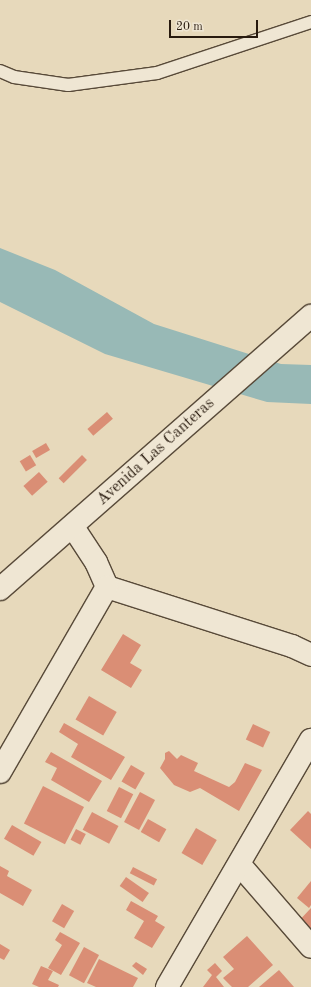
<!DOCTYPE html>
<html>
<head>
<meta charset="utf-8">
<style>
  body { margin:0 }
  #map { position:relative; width:311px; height:987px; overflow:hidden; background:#e7d9bb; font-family:"Old Standard TT",serif }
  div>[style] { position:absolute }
  .water>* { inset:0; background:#98b9b6 }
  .building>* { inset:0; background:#da8e75; transform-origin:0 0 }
  .roads { filter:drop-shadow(1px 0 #584a39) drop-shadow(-1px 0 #584a39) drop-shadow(0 1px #584a39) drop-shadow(0 -1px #584a39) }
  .lane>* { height:12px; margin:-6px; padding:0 6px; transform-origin:6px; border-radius:6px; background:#efe6d3 }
  .street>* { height:22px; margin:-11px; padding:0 11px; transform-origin:11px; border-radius:11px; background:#efe6d3 }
  .secondary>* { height:22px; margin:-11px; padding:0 11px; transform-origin:11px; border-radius:11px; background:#efe6d3 }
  span { translate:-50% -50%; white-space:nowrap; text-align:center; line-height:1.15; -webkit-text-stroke:4px #efe6d3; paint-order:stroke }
  .street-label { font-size:16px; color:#281a0e }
  .scale { position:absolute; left:169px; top:20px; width:89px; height:18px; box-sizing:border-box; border:2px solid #281a0e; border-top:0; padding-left:5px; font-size:12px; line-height:14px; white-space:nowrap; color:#281a0e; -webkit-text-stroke:3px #efe6d3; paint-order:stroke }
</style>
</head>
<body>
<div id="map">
  <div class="water">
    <div style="clip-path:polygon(0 248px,55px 270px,154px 324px,281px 364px,311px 365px,311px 404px,267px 402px,105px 354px,0 302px)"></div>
  </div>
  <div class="building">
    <div style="left:107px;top:412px;width:9px;height:26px;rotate:49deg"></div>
    <div style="left:46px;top:443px;width:8px;height:16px;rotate:60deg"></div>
    <div style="left:30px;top:455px;width:12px;height:12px;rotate:59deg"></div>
    <div style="left:82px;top:455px;width:7px;height:33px;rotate:45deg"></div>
    <div style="left:39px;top:472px;width:13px;height:21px;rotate:48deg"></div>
    <div style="clip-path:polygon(123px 634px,141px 645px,130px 663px,142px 670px,131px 688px,101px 670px)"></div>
    <div style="left:89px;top:696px;width:32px;height:27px;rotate:30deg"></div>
    <div style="clip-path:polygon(64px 723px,125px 757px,111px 780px,71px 757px,78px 744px,59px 732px)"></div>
    <div style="left:253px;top:724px;width:19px;height:17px;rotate:25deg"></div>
    <div style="clip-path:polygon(169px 751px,177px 759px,181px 755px,198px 763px,194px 771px,229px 787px,235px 782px,245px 763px,262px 770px,239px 811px,200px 788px,190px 792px,174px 785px,160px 768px,165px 759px,165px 753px)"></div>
    <div style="clip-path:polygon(51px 752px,102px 781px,89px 802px,51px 780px,57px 768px,45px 762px)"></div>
    <div style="left:131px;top:765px;width:16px;height:19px;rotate:30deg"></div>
    <div style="left:43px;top:786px;width:46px;height:42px;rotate:27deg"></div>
    <div style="left:119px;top:787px;width:16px;height:27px;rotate:27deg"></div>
    <div style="left:140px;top:792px;width:17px;height:34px;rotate:28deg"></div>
    <div style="clip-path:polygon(308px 811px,311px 814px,311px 849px,290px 830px)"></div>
    <div style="left:92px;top:812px;width:30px;height:20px;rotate:28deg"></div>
    <div style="left:148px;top:819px;width:21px;height:15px;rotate:29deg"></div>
    <div style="left:12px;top:825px;width:34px;height:16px;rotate:30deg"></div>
    <div style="left:196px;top:828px;width:24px;height:29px;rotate:30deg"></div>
    <div style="left:76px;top:829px;width:11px;height:12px;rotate:27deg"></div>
    <div style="clip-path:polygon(0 866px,9px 871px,7px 876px,32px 890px,23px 906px,0 893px)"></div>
    <div style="left:133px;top:867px;width:27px;height:7px;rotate:27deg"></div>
    <div style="left:126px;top:877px;width:28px;height:11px;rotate:35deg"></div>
    <div style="clip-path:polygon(311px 881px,311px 905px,309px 908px,297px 898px)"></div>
    <div style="clip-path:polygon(131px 901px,158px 916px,155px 921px,165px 927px,152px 948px,134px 938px,144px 921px,126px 910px)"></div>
    <div style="left:62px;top:904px;width:14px;height:20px;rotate:30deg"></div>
    <div style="clip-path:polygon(311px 908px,311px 935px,295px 925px)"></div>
    <div style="clip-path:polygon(60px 932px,80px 943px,61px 975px,48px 968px,62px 945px,55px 940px)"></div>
    <div style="clip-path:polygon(247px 936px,273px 965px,248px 987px,232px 987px,223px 978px,234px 969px,223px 957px)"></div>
    <div style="clip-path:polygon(0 944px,10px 950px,4px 960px,0 958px)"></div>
    <div style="left:84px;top:947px;width:17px;height:32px;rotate:28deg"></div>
    <div style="clip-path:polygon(99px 959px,138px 978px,133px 987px,96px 987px,87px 983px)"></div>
    <div style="clip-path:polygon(136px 962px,147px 969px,143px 975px,132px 966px)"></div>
    <div style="clip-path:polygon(215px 963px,222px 971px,216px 977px,224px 987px,203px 987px,212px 975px,207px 970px)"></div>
    <div style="clip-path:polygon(41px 966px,53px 971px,48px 980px,59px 985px,58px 987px,39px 987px,32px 984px)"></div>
    <div style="clip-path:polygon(279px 970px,294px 987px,259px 987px)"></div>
  </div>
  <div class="roads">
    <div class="lane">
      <div style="left:0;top:71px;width:15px;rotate:23deg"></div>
      <div style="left:14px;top:77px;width:55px;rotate:8.4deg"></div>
      <div style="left:68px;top:85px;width:90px;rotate:-7.7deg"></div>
      <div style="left:157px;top:73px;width:162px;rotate:-18.3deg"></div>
    </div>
    <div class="street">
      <div style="left:73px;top:527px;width:42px;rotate:56.7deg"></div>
      <div style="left:96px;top:562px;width:27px;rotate:66deg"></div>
      <div style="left:107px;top:587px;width:194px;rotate:17.7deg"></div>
      <div style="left:292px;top:646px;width:21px;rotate:25deg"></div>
      <div style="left:0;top:772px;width:214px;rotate:-60deg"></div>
      <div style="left:240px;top:865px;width:108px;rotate:49.1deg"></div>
      <div style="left:167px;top:987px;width:286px;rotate:-59.8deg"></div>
    </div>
    <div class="secondary">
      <div style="left:0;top:589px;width:414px;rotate:-41.3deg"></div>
    </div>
  </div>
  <div class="street-label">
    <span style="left:156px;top:452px;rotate:-42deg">Avenida Las Canteras</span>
  </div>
  <div class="scale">20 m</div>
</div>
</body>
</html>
